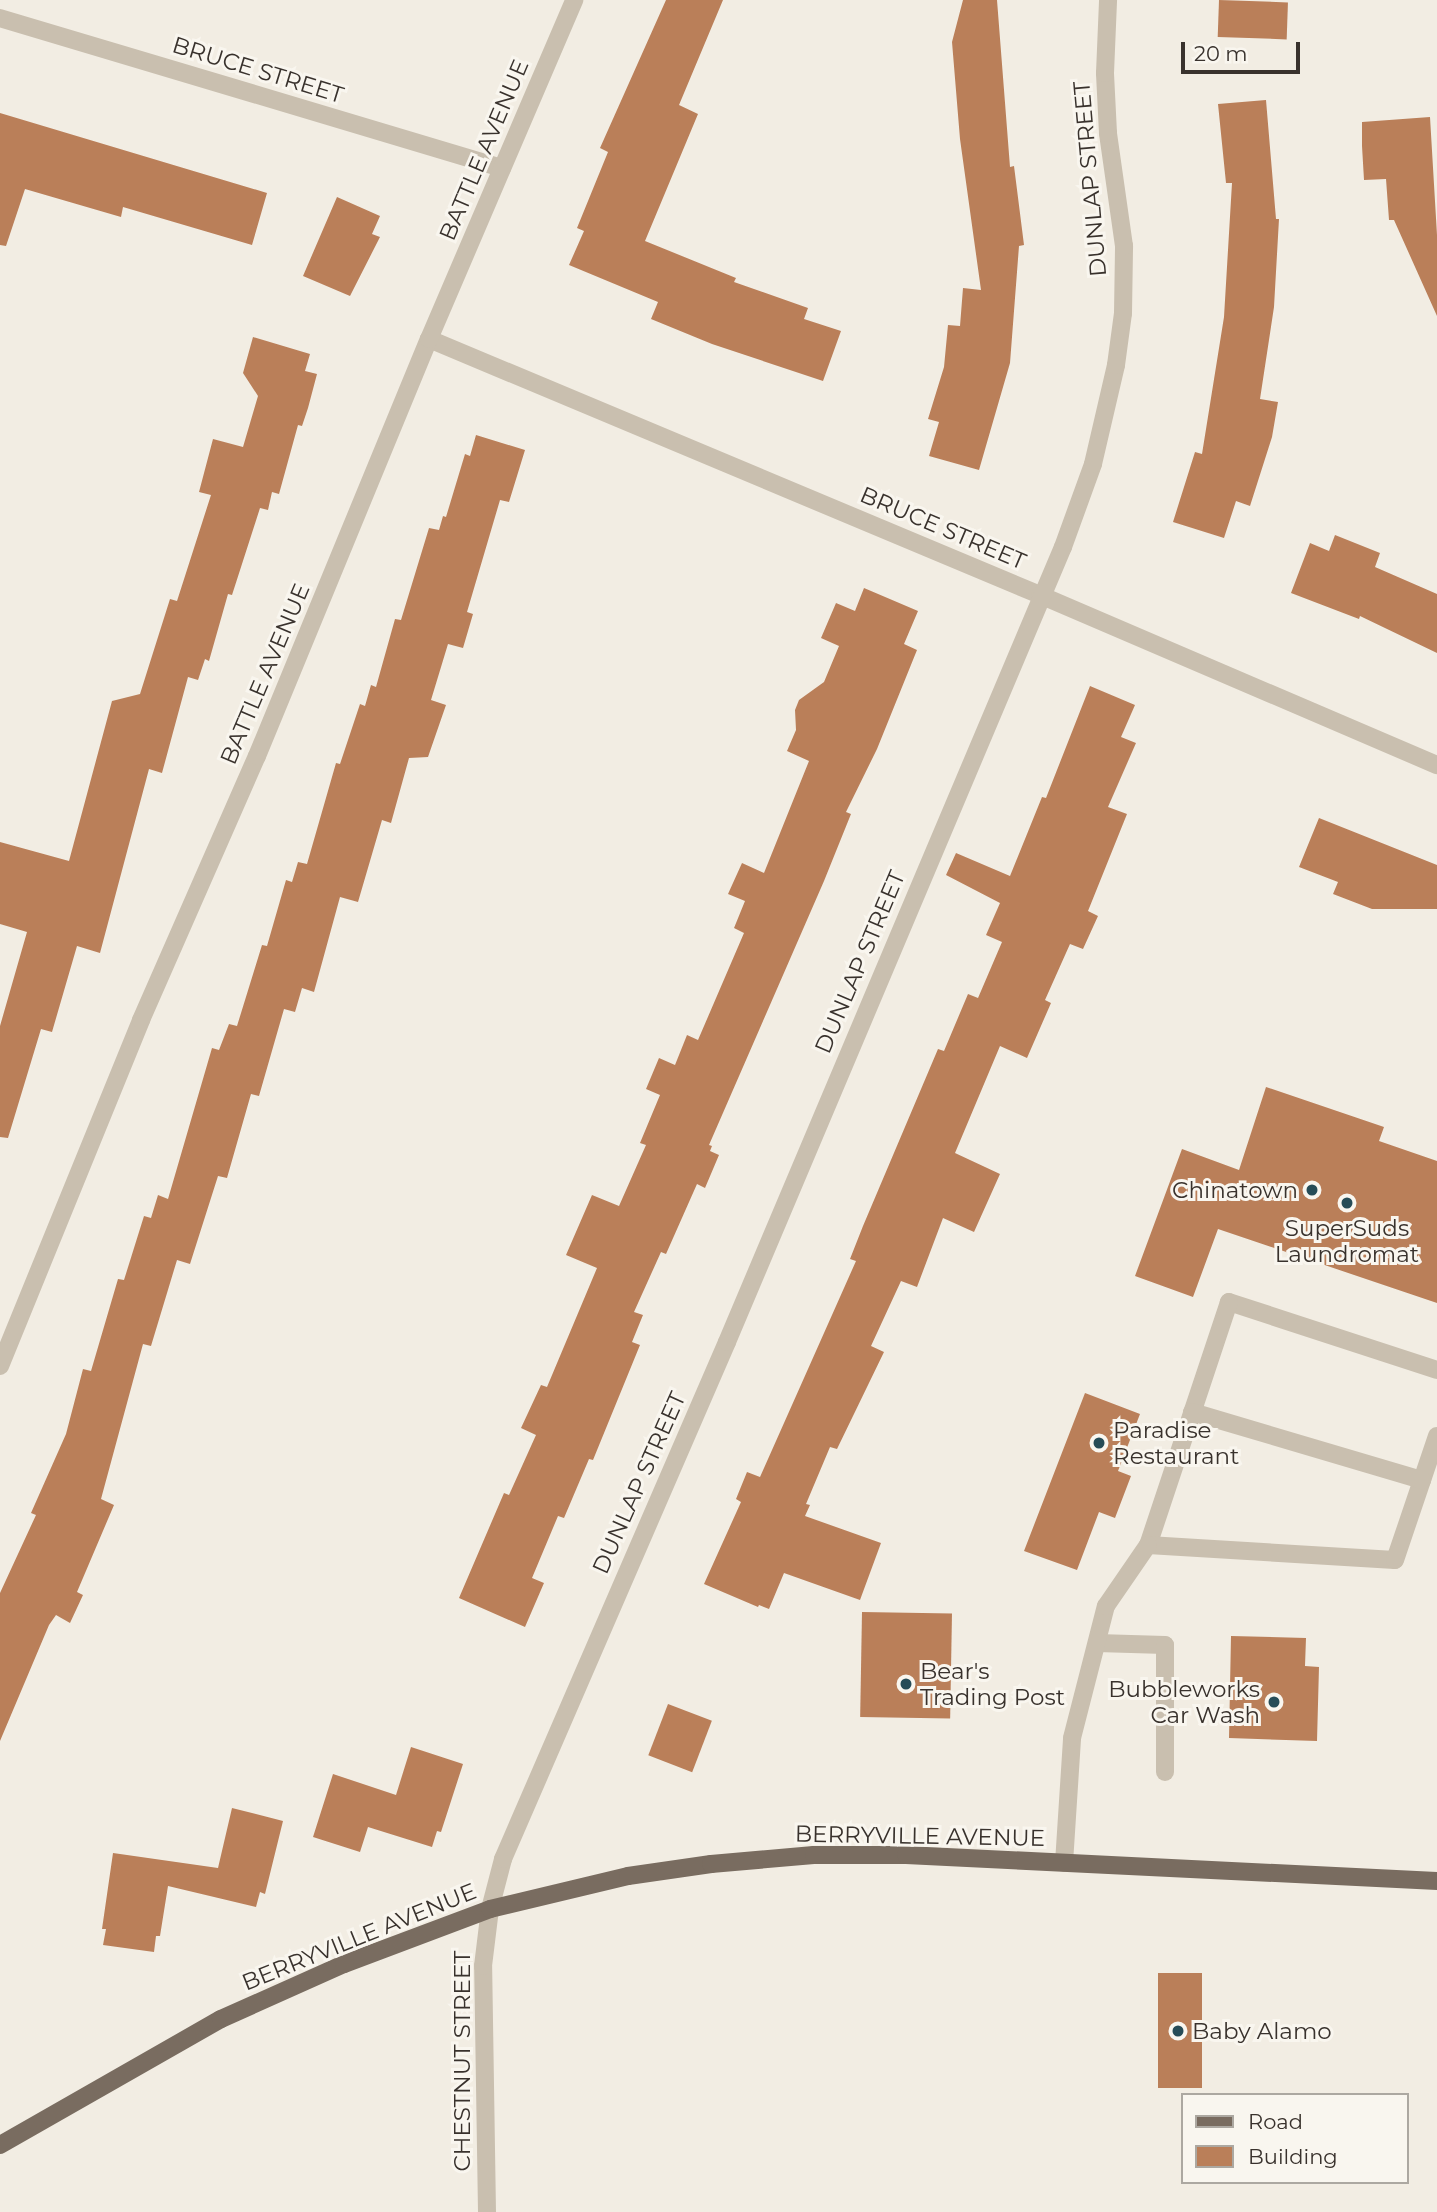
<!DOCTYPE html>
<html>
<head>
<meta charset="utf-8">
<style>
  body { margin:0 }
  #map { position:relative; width:1437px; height:2212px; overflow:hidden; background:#f2ede3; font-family:Montserrat,sans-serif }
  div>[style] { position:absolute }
  .building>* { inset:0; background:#ba7f59; transform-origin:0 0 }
  .lane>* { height:18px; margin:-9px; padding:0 9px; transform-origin:9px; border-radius:9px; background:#c9bfaf }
  .street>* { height:18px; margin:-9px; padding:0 9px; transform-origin:9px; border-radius:9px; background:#c9bfaf }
  .primary>* { height:18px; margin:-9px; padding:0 9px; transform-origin:9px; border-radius:9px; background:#796c60 }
  .dots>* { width:19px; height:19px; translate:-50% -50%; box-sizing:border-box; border:4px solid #f9f6ef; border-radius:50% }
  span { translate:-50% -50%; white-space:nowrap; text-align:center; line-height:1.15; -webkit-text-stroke:6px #f9f6ef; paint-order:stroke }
  .street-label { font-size:23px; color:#39322d }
  .poi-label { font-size:23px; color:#39322d }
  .right { translate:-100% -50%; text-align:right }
  .left { translate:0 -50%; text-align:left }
  .legend { position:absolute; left:1181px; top:2093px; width:228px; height:91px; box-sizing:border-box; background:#f9f6ef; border:2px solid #aca8a1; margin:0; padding:9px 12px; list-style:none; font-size:21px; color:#39322d }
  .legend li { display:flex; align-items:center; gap:14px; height:35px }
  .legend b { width:35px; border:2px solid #aca8a1 }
  .scale { position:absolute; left:1181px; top:42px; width:119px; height:32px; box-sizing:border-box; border:4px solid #39322d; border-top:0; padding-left:9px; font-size:21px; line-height:24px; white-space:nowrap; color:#39322d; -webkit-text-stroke:5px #f9f6ef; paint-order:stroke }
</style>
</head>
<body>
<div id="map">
  <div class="building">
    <div style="clip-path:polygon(666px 0,723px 0,679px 105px,698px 114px,645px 241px,736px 278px,734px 282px,808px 308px,804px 319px,841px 331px,823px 381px,712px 344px,651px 319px,658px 302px,569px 265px,584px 231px,577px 228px,608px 152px,600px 148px)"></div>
    <div style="clip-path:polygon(963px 0,997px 0,1010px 167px,1014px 166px,1024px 245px,1019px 246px,1010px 363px,979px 470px,929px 456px,939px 422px,928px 419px,944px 367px,948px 325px,960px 326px,963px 288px,981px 290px,960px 139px,952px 42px)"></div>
    <div style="left:1219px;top:0;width:69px;height:37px;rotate:2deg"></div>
    <div style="clip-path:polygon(1266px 100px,1276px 219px,1279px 219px,1274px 307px,1260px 399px,1278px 402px,1272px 437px,1250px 506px,1236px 501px,1224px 538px,1173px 522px,1195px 452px,1202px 454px,1224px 317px,1232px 183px,1226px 183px,1218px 104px)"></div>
    <div style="clip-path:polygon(0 113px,267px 193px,252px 245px,123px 207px,121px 217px,25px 189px,6px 246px,0 245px)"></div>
    <div style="clip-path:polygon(1430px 117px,1437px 235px,1437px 316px,1394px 220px,1389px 220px,1386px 179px,1364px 180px,1362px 146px,1362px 122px)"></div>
    <div style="clip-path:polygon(337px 197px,380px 216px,372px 234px,380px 237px,350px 296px,303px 276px)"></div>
    <div style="clip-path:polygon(253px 337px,310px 354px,305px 371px,317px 374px,308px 408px,302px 426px,298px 425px,279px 494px,272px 492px,268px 510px,260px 508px,232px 595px,228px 594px,209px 661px,205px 659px,198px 680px,188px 677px,162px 773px,149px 769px,100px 953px,77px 946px,52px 1032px,41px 1029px,8px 1138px,0 1137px,0 1026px,27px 932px,0 924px,0 842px,69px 861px,112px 701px,140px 694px,170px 599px,177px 601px,211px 495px,199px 492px,213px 439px,243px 447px,258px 396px,243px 373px)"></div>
    <div style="clip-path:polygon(476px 435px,525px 450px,509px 502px,500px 500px,467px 612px,473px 614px,463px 648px,448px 644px,431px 700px,446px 705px,428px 757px,409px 758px,391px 823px,382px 820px,358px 902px,340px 897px,314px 992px,302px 988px,295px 1012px,284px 1009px,259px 1096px,251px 1094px,227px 1178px,218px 1176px,190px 1264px,177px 1260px,151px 1346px,143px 1344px,101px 1499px,114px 1505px,77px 1592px,83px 1595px,70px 1623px,56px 1615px,49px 1625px,0 1741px,0 1593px,36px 1515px,31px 1513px,66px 1434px,83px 1369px,91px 1371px,118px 1279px,124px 1280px,144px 1216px,151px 1218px,158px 1195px,168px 1199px,212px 1048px,219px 1050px,229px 1024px,237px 1026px,262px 945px,267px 946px,286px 880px,292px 882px,298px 862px,307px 864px,336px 763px,340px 764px,360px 704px,365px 706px,371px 685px,376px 687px,395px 619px,401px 620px,429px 528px,439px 530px,443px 516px,446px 517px,465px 454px,470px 456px)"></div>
    <div style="clip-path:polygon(1335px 535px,1380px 553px,1375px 567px,1437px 594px,1437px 653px,1360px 616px,1359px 619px,1291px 593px,1310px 543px,1329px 551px)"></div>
    <div style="clip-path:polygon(864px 588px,918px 611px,904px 644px,917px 650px,877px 749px,846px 812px,851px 814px,824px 881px,709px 1145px,712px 1146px,710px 1151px,719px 1155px,705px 1188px,697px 1184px,666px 1254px,661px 1252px,634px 1312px,643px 1315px,632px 1342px,640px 1345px,593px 1460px,589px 1459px,564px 1518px,558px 1516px,532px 1578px,544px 1583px,525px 1627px,459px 1598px,504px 1493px,509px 1495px,536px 1435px,521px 1428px,541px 1385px,547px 1387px,597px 1268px,566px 1255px,592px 1195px,619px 1206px,646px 1145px,640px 1143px,660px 1095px,646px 1089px,659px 1058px,675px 1065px,687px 1035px,698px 1040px,744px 933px,734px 928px,745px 901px,728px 894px,742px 863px,764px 873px,809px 761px,787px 751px,796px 730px,795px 710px,799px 700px,824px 682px,839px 646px,821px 638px,836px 603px,855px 611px)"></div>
    <div style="clip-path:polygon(1090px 686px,1135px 705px,1121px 737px,1136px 743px,1108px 807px,1127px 814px,1088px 911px,1098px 916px,1083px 949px,1070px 944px,1045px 1000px,1051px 1003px,1027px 1058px,1000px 1046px,955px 1153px,1000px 1174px,974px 1232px,943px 1218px,917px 1287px,901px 1281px,871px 1346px,884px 1352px,837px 1449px,830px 1447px,806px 1504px,810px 1505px,805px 1516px,881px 1543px,860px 1600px,784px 1573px,769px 1609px,759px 1605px,758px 1607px,704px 1584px,741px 1502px,736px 1499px,747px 1472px,760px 1477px,856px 1261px,850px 1259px,863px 1226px,938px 1049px,944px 1051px,968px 994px,978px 998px,1002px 942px,986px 935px,1000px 903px,946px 875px,956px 853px,1010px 876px,1042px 797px,1046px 798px)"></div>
    <div style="clip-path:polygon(1319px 818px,1437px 865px,1437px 909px,1372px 909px,1333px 894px,1338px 882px,1299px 867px)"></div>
    <div style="clip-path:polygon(1266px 1087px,1384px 1127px,1379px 1141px,1437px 1161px,1437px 1303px,1218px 1229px,1193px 1297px,1135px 1276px,1182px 1149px,1239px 1170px)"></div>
    <div style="clip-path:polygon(1085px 1393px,1140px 1414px,1118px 1471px,1131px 1476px,1115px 1518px,1099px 1512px,1077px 1570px,1024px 1551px)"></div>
    <div style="left:862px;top:1612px;width:90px;height:105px;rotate:1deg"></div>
    <div style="clip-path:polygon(1231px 1636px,1306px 1638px,1305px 1666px,1319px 1667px,1317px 1741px,1229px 1738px)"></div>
    <div style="left:668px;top:1704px;width:47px;height:55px;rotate:21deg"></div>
    <div style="clip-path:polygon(411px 1747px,463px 1764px,441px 1832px,437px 1831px,432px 1847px,368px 1827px,360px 1852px,313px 1837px,333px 1774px,396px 1795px)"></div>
    <div style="clip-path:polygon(232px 1808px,283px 1821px,265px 1894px,260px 1892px,256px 1907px,168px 1886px,160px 1936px,156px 1936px,154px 1952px,103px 1945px,106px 1929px,102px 1929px,113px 1853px,218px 1868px)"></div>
    <div style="left:1158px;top:1973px;width:44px;height:115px"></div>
  </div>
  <div class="lane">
    <div style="left:1437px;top:1370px;width:219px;rotate:-161.9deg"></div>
    <div style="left:1229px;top:1302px;width:256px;rotate:108.4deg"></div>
    <div style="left:1148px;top:1545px;width:247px;rotate:3.5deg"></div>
    <div style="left:1395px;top:1560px;width:131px;rotate:-71.3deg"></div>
    <div style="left:1192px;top:1412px;width:240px;rotate:16.5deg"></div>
    <div style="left:1097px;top:1643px;width:68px;rotate:1.7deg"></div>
    <div style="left:1165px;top:1645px;width:127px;rotate:90deg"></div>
    <div style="left:1064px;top:1863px;width:125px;rotate:-86.3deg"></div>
    <div style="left:1072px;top:1738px;width:136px;rotate:-75.6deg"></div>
    <div style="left:1106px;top:1606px;width:74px;rotate:-55.5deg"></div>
  </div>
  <div class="street">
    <div style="left:0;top:18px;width:524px;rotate:16.64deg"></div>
    <div style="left:429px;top:339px;width:662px;rotate:22.73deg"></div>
    <div style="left:1040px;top:595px;width:432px;rotate:23.2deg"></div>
    <div style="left:0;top:1366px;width:374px;rotate:-67.8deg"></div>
    <div style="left:141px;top:1020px;width:288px;rotate:-66.3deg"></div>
    <div style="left:257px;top:756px;width:451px;rotate:-67.6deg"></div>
    <div style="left:429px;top:339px;width:369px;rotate:-66.8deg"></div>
    <div style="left:487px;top:2212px;width:246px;rotate:-90.9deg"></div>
    <div style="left:483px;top:1966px;width:57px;rotate:-83deg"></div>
    <div style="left:490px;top:1909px;width:52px;rotate:-75.4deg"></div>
    <div style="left:503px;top:1859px;width:563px;rotate:-66.57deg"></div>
    <div style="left:727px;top:1342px;width:863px;rotate:-67.09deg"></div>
    <div style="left:1063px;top:547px;width:88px;rotate:-70.1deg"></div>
    <div style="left:1093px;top:464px;width:102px;rotate:-76.9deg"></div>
    <div style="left:1116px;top:365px;width:52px;rotate:-82.3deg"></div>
    <div style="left:1123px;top:313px;width:67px;rotate:-89.1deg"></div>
    <div style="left:1124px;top:246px;width:114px;rotate:-98.1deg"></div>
    <div style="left:1108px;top:133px;width:60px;rotate:-92.9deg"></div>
    <div style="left:1105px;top:73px;width:73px;rotate:-87.6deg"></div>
  </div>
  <div class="primary">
    <div style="left:0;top:2145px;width:254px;rotate:-29.7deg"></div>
    <div style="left:221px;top:2019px;width:135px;rotate:-24.1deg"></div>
    <div style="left:344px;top:1964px;width:156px;rotate:-20.6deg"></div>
    <div style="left:490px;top:1909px;width:142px;rotate:-13.4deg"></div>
    <div style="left:628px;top:1876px;width:84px;rotate:-8.2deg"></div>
    <div style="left:711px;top:1864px;width:103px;rotate:-5deg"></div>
    <div style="left:814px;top:1855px;width:92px"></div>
    <div style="left:906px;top:1855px;width:532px;rotate:2.8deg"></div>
  </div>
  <div class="dots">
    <div style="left:1312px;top:1190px;background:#264c57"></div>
    <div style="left:1347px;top:1203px;background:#264c57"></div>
    <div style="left:1099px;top:1443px;background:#264c57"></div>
    <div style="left:906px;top:1684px;background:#264c57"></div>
    <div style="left:1274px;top:1702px;background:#264c57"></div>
    <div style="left:1178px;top:2031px;background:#264c57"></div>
  </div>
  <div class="street-label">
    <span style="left:258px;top:70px;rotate:17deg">BRUCE STREET</span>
    <span style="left:484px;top:150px;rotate:-67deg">BATTLE AVENUE</span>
    <span style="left:1090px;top:179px;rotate:-95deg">DUNLAP STREET</span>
    <span style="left:943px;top:528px;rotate:23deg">BRUCE STREET</span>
    <span style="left:265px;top:674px;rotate:-67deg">BATTLE AVENUE</span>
    <span style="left:860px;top:962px;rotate:-67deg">DUNLAP STREET</span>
    <span style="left:639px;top:1483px;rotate:-66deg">DUNLAP STREET</span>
    <span style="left:920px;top:1836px;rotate:1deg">BERRYVILLE AVENUE</span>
    <span style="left:359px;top:1937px;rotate:-22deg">BERRYVILLE AVENUE</span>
    <span style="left:462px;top:2061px;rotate:-90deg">CHESTNUT STREET</span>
  </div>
  <div class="poi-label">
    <span class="right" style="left:1298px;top:1190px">Chinatown</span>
    <span style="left:1347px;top:1241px">SuperSuds<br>Laundromat</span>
    <span class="left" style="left:1113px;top:1443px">Paradise<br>Restaurant</span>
    <span class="left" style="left:920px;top:1684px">Bear's<br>Trading Post</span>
    <span class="right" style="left:1260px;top:1702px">Bubbleworks<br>Car Wash</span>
    <span class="left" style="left:1192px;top:2031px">Baby Alamo</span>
  </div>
  <ul class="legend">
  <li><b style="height:9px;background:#796c60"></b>Road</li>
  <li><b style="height:19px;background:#ba7f59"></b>Building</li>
  </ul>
  <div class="scale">20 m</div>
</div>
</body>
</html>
